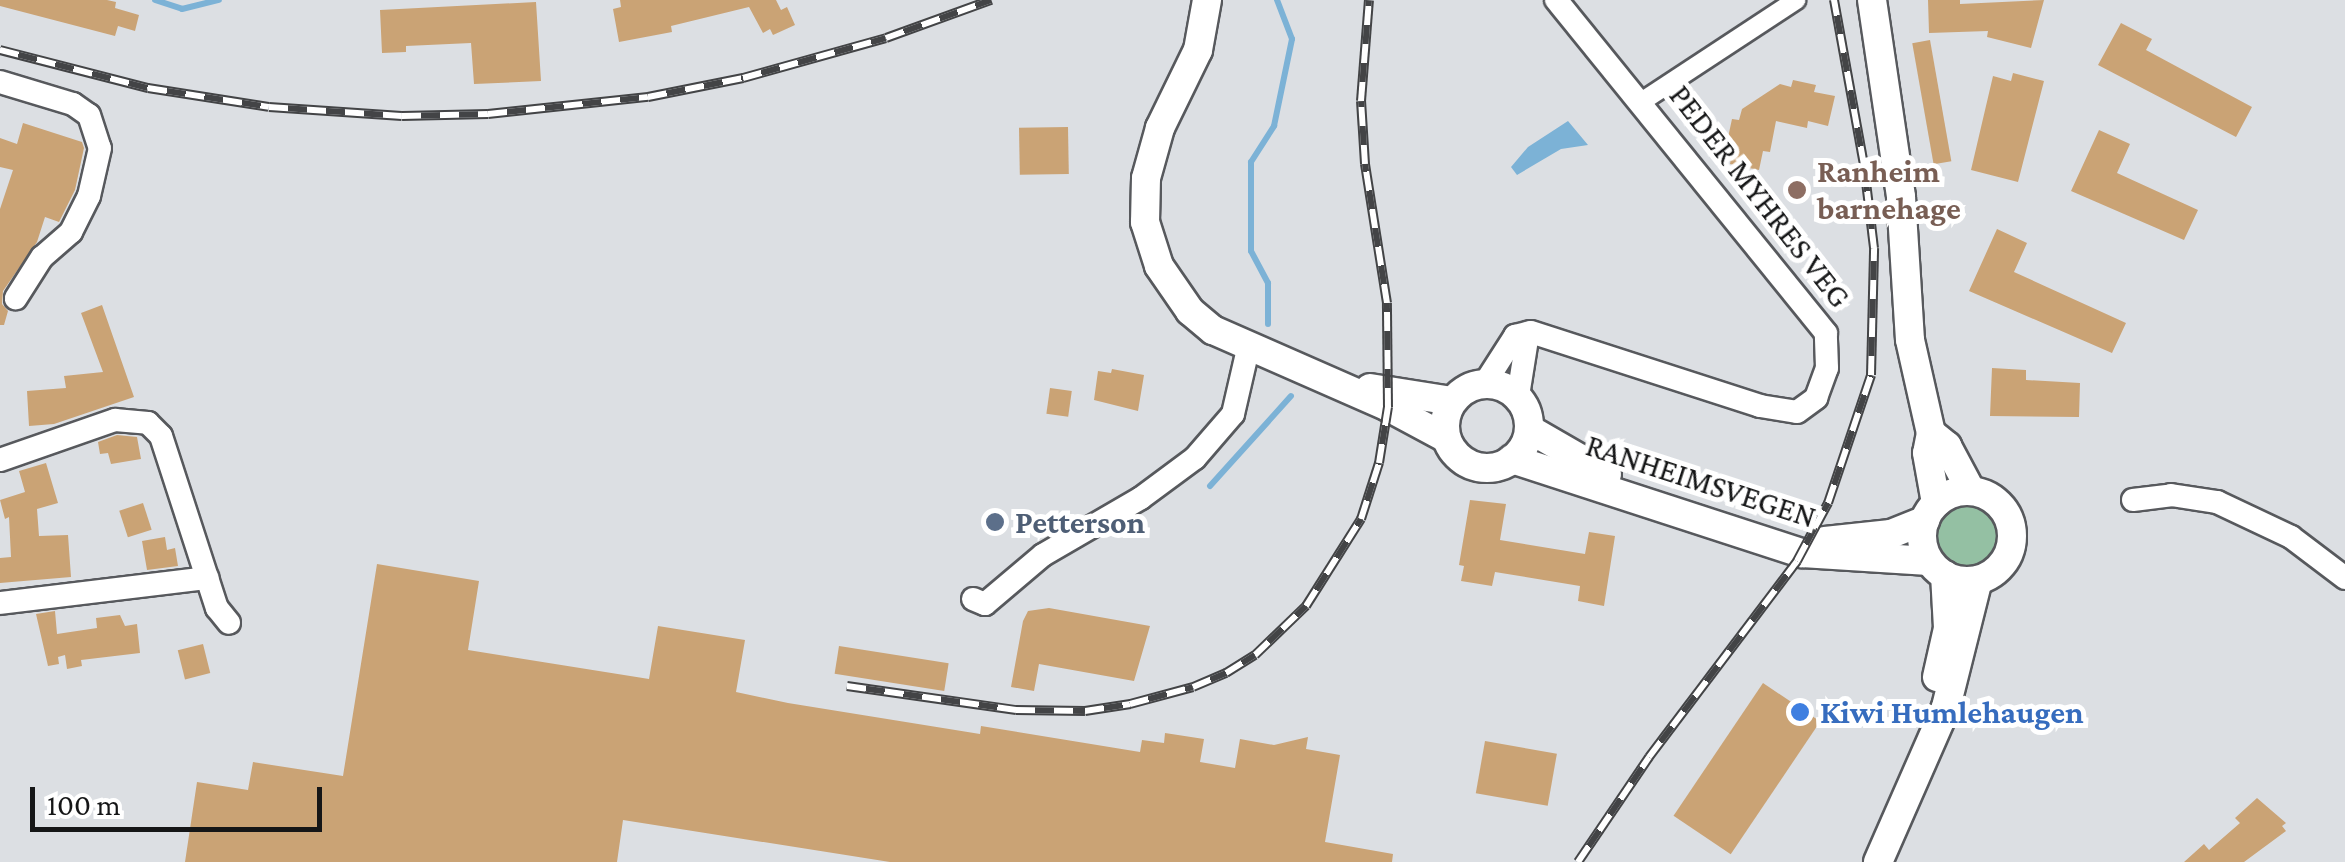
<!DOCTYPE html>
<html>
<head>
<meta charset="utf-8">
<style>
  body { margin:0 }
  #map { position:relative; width:2345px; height:862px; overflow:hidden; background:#dcdfe3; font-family:"Crimson Pro",serif }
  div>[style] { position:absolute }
  .green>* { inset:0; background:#94c0a3 }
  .round { border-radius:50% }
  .water>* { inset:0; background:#7cb2d6 }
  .stream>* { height:6px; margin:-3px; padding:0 3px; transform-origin:3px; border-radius:3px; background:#7cb2d6 }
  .building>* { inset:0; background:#caa375; transform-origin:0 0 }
  .roads { filter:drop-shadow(2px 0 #57595d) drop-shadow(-2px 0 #57595d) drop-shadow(0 2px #57595d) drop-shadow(0 -2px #57595d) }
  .pedestrian>* { height:18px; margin:-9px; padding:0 9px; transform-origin:9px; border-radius:9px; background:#fff }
  .minor>* { height:22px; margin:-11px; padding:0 11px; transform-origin:11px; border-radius:11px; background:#fff }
  .tertiary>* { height:28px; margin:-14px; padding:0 14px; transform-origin:14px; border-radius:14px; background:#fff }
  .tertiary>.ring { margin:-14px; padding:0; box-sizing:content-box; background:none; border:28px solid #fff; border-radius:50% }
  .rail>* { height:10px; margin-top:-5px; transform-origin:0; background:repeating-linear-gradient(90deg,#fff 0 19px,#434446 0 38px); box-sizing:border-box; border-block:2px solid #434446 }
  .dots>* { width:28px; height:28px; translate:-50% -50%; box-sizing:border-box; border:5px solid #fff; border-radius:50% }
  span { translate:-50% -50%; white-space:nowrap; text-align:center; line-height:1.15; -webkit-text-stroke:10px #fff; paint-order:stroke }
  .education-label { font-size:32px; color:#785e54; font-weight:700 }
  .left { translate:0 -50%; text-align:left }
  .street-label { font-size:32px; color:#151617 }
  .service-label { font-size:32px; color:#4e5e75; font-weight:700 }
  .shop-label { font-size:32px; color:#366cbe; font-weight:700 }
  .scale { position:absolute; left:30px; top:787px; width:292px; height:45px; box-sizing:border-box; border:5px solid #151617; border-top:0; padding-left:12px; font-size:30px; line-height:35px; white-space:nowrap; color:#151617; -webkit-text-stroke:8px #fff; paint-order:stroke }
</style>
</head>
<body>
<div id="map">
  <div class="green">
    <div class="round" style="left:1934px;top:503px;width:66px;height:66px"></div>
  </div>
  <div class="water">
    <div style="clip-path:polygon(1568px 121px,1588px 145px,1561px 149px,1517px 175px,1511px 167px,1528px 147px)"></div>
  </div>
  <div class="stream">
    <div style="left:155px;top:0;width:28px;rotate:18deg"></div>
    <div style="left:182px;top:9px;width:38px;rotate:-14deg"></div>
    <div style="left:1268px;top:324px;width:41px;rotate:-90deg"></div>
    <div style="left:1268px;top:283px;width:36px;rotate:-118deg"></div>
    <div style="left:1251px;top:251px;width:89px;rotate:-90deg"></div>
    <div style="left:1251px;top:162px;width:43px;rotate:-57.4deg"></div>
    <div style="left:1274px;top:126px;width:89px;rotate:-78.3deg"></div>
    <div style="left:1292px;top:39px;width:42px;rotate:-111deg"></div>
    <div style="left:1210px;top:486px;width:121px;rotate:-48deg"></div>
  </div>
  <div class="building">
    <div style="clip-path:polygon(0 0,107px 0,116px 2px,115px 8px,139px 15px,135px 31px,118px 26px,115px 36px,0 6px)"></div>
    <div style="clip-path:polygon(620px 0,776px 0,781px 10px,787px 7px,795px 25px,773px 35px,770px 29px,763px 33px,749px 7px,671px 26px,672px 32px,619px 42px,613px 9px,621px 7px)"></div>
    <div style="clip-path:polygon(1928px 0,1960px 0,1960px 4px,2044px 0,2031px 48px,1987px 37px,1988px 31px,1929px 33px)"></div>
    <div style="clip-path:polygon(536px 2px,541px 81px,474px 84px,471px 43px,406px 46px,406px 52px,382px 53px,380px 10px)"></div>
    <div style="clip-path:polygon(2121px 23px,2152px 39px,2146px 50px,2252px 107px,2236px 137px,2098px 65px)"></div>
    <div style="left:1930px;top:40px;width:123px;height:18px;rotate:80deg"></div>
    <div style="clip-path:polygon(2013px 73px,2044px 81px,2018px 182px,1971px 170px,1993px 76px,2011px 81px)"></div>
    <div style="clip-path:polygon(1793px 80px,1816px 85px,1814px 92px,1835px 96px,1828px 126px,1808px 121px,1807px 128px,1776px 121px,1770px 152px,1763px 151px,1759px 170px,1730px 164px,1734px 143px,1727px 142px,1732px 119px,1739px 120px,1742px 109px,1780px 84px,1791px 87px)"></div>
    <div style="clip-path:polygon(23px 123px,82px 142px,84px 148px,75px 190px,59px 222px,45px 217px,37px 242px,3px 291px,2px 304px,8px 311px,4px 325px,0 325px,0 209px,13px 170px,0 167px,0 138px,17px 144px)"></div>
    <div style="left:1068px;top:127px;width:47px;height:49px;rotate:89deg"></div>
    <div style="clip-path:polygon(2099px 130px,2130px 144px,2117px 173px,2198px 210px,2184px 240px,2071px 191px)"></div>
    <div style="clip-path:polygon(1997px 229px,2027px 243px,2014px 272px,2126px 323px,2112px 353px,1969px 291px)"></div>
    <div style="clip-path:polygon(102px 305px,134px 397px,54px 424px,29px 426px,27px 391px,66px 388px,64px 376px,103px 372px,81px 313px)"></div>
    <div style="clip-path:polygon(1992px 368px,2026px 370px,2026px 380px,2080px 383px,2079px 417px,1990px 416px)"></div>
    <div style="clip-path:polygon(1112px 369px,1144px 375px,1138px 411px,1094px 400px,1098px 371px,1111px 373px)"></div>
    <div style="left:1050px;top:388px;width:22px;height:26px;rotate:8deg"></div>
    <div style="clip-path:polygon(117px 435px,137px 437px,141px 459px,111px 464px,108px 453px,100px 454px,98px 442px)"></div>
    <div style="clip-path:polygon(46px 463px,58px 503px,37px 509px,39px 536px,68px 535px,71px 577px,0 583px,0 558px,11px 557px,9px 517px,5px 519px,0 500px,25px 492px,19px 471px)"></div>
    <div style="clip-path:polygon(1470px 500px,1506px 504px,1500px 540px,1585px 554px,1589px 532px,1615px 536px,1604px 606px,1578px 601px,1580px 586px,1495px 572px,1492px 586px,1461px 581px,1464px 566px,1459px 565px)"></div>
    <div style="left:143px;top:503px;width:28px;height:25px;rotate:72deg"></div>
    <div style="clip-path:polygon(165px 537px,167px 550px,175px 548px,178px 566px,147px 570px,142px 541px)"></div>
    <div style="clip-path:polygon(377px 564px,479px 581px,468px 650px,649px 679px,658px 626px,745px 640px,736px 692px,788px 703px,980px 734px,981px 726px,1140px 752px,1142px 740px,1164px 743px,1165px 733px,1204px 739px,1200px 762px,1235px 768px,1240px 739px,1274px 745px,1308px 737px,1306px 749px,1340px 755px,1325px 842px,1393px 854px,1392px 862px,890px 862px,623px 820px,617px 862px,185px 862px,197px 782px,248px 790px,253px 762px,343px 776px)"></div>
    <div style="clip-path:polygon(1049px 608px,1150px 626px,1134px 681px,1039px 664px,1034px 691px,1011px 687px,1023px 621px,1028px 611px)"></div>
    <div style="clip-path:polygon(55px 611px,57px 634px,97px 628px,96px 618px,120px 615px,125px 626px,137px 624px,140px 653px,81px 660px,82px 666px,67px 669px,65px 655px,58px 657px,59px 664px,48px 666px,36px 614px)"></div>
    <div style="left:203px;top:644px;width:30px;height:26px;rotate:76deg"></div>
    <div style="left:839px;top:646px;width:111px;height:28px;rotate:9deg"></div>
    <div style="left:1763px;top:683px;width:69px;height:160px;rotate:34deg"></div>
    <div style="left:1485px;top:741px;width:73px;height:53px;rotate:10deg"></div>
    <div style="clip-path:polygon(2257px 798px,2286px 823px,2282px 826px,2286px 831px,2244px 862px,2184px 862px,2204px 844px,2209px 850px,2240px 823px,2235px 818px)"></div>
  </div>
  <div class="roads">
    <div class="pedestrian">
      <div style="left:1641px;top:102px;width:186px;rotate:-33.3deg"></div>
    </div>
    <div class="minor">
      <div style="left:0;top:82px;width:76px;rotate:16.8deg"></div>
      <div style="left:73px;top:104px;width:19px;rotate:35deg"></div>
      <div style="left:89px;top:115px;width:35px;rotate:72deg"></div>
      <div style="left:100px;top:148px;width:49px;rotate:102.9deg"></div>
      <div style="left:89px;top:196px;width:40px;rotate:116.6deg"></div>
      <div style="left:71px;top:232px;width:38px;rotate:139deg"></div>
      <div style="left:42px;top:257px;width:49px;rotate:122.4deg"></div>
      <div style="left:1485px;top:383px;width:56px;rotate:-57.4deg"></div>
      <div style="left:1515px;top:336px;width:16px;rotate:-14deg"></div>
      <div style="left:1531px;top:332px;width:241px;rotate:17.9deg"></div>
      <div style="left:1760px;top:406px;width:37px;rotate:9deg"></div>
      <div style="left:1797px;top:412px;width:24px;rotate:-36deg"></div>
      <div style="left:1816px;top:398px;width:32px;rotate:-70deg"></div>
      <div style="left:1827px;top:368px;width:35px;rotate:-92deg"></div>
      <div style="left:1826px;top:333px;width:429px;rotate:-129deg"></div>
      <div style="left:1518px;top:396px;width:64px;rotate:-81deg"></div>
      <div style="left:0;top:460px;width:122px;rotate:-19.2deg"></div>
      <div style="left:115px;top:420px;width:33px;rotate:5deg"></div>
      <div style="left:148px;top:423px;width:18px;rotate:45deg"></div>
      <div style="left:161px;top:436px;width:181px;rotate:72deg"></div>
      <div style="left:217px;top:608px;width:19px;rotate:51deg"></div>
      <div style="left:2133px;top:500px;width:38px;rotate:-7deg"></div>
      <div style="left:2171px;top:495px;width:47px;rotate:8.7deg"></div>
      <div style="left:2217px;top:502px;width:82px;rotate:25.3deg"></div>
      <div style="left:2291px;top:537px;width:68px;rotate:37.2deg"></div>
      <div style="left:973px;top:599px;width:13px;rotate:23deg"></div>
      <div style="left:985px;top:604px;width:76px;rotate:-40.2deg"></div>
      <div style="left:1043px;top:555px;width:113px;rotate:-30.2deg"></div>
      <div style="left:1141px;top:498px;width:67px;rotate:-36.5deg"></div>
      <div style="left:1195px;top:458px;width:58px;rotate:-49.2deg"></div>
      <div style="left:1233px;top:414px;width:67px;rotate:-77deg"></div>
      <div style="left:0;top:603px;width:209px;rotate:-6.9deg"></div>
    </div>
    <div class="tertiary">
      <div style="left:1207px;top:0;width:51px;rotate:100.2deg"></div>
      <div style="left:1198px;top:50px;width:87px;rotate:116deg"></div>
      <div style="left:1160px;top:128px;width:52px;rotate:105.6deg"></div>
      <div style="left:1146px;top:178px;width:44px;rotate:91.3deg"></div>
      <div style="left:1145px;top:222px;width:46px;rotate:72.3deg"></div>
      <div style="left:1159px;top:266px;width:55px;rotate:55.4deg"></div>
      <div style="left:1190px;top:311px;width:30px;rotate:40deg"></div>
      <div style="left:1213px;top:330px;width:191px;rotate:23.7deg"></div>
      <div style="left:1388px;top:407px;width:66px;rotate:28.1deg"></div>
      <div style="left:1872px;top:0;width:199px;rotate:81.6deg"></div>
      <div style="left:1901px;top:197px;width:143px;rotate:86.4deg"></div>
      <div style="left:1910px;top:340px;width:95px;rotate:77.3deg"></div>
      <div style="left:1931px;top:433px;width:20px;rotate:101deg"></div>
      <div style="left:1927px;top:453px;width:51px;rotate:79.8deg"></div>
      <div class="ring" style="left:1445px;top:384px;width:56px;height:56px"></div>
      <div style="left:1370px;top:388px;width:83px;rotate:9deg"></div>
      <div style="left:1529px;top:429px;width:90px;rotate:30deg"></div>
      <div style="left:1931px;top:433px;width:21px;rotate:39deg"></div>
      <div style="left:1947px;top:446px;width:51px;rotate:61.9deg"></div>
      <div style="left:1512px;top:459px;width:305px;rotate:18deg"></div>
      <div style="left:1802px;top:553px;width:127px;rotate:3.6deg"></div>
      <div class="ring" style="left:1922px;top:491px;width:62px;height:62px"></div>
      <div style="left:1825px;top:541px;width:66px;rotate:-6.1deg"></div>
      <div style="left:1891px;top:534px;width:37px;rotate:-22deg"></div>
      <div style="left:1937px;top:677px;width:50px;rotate:-77.3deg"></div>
      <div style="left:1948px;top:628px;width:53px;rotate:-93.2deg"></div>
      <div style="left:1878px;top:862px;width:169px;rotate:-66.3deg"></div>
      <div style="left:1946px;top:707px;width:131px;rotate:-75.9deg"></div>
    </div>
  </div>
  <div class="rail">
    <div style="left:0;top:50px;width:153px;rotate:14.4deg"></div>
    <div style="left:148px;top:88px;width:122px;rotate:8.9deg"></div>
    <div style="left:269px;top:107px;width:133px;rotate:3.9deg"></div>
    <div style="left:402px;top:116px;width:86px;rotate:-1.3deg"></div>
    <div style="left:488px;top:114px;width:161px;rotate:-6.1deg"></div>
    <div style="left:648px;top:97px;width:97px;rotate:-11.3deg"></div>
    <div style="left:743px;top:78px;width:148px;rotate:-15.6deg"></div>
    <div style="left:886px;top:38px;width:112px;rotate:-19.9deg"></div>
    <div style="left:847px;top:686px;width:171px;rotate:8.1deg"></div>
    <div style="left:1016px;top:710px;width:69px;rotate:0.8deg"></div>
    <div style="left:1085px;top:711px;width:46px;rotate:-8.8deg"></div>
    <div style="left:1130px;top:704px;width:65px;rotate:-15.1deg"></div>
    <div style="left:1193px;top:687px;width:36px;rotate:-23deg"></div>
    <div style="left:1226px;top:673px;width:34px;rotate:-32deg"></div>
    <div style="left:1255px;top:655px;width:71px;rotate:-43.9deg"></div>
    <div style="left:1306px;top:606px;width:103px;rotate:-57.7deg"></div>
    <div style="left:1361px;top:519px;width:59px;rotate:-72.2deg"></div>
    <div style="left:1379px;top:463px;width:57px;rotate:-80.9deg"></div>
    <div style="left:1388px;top:407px;width:104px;rotate:-90.6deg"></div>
    <div style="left:1387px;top:303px;width:141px;rotate:-99deg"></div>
    <div style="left:1365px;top:164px;width:63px;rotate:-93.6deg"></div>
    <div style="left:1361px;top:101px;width:101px;rotate:-85.5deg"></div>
    <div style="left:1578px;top:862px;width:127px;rotate:-55.9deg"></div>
    <div style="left:1649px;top:757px;width:246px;rotate:-52.9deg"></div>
    <div style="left:1797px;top:561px;width:66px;rotate:-61.9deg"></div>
    <div style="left:1828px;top:503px;width:135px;rotate:-71.4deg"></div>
    <div style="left:1871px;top:375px;width:127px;rotate:-88.6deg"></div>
    <div style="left:1874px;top:248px;width:84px;rotate:-96.9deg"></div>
    <div style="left:1864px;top:165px;width:168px;rotate:-100.3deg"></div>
  </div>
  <div class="dots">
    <div style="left:1797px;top:190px;background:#8d6e63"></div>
    <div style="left:995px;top:522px;background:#5c6f8a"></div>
    <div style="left:1800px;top:712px;background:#3f7fe0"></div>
  </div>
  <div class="education-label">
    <span class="left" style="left:1817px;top:190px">Ranheim<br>barnehage</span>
  </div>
  <div class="street-label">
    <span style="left:1760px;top:196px;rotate:52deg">PEDER MYHRES VEG</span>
    <span style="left:1701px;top:481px;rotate:18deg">RANHEIMSVEGEN</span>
  </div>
  <div class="service-label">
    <span class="left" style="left:1015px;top:522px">Petterson</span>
  </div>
  <div class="shop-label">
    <span class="left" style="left:1820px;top:712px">Kiwi Humlehaugen</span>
  </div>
  <div class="scale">100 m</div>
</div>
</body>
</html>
